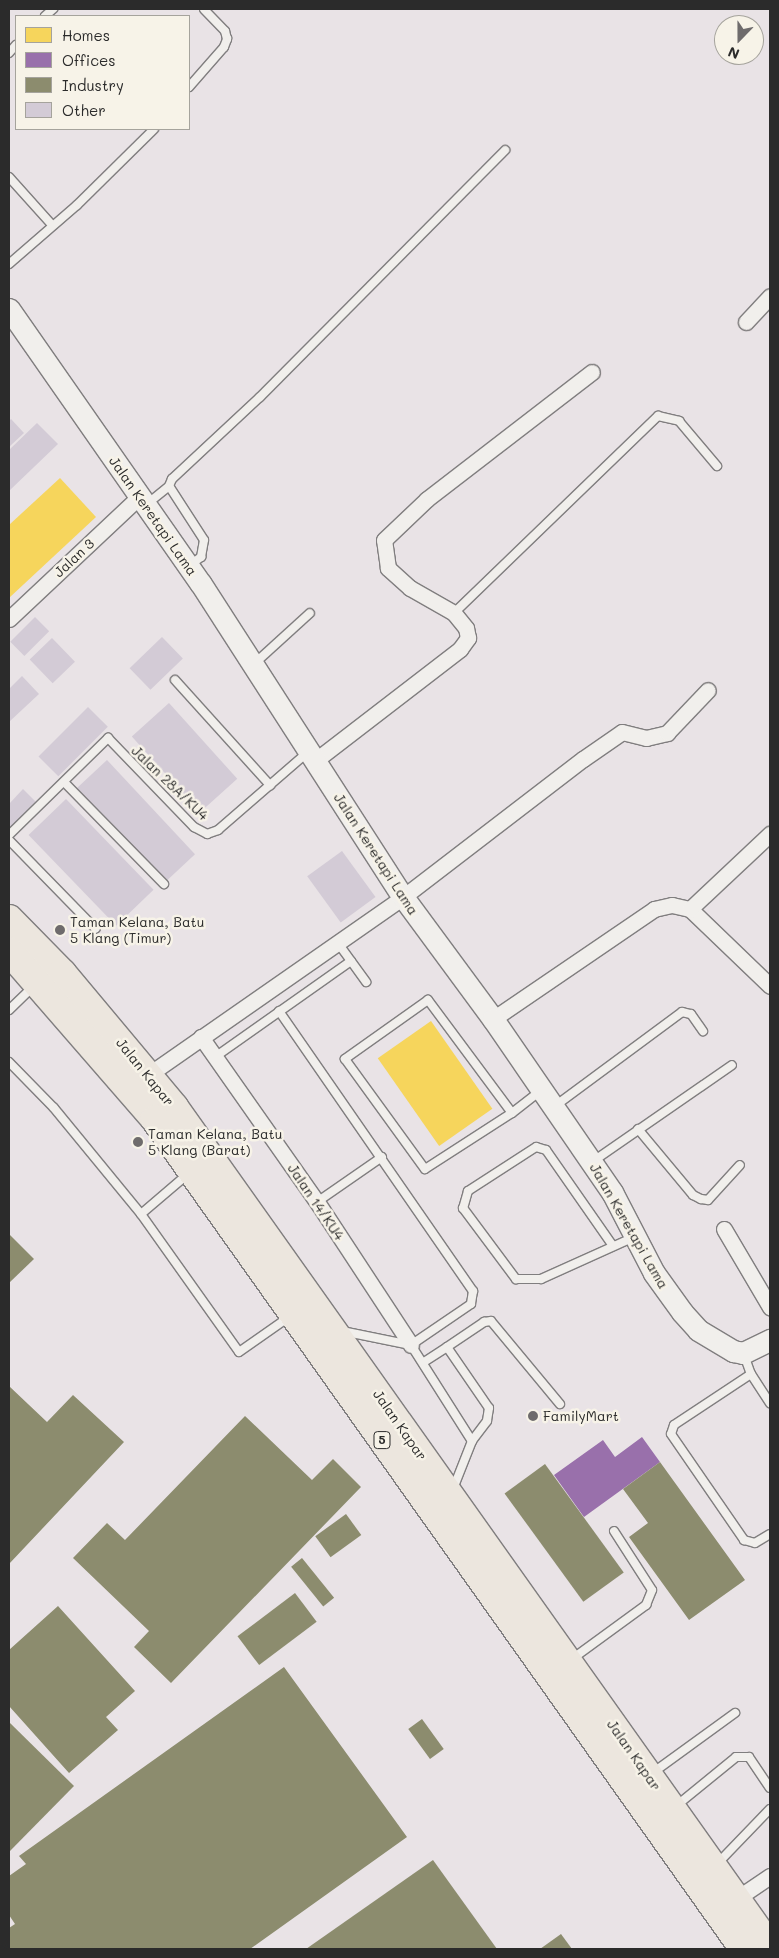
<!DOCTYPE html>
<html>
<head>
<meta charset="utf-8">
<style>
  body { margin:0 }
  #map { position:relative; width:779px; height:1958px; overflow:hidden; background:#e9e3e6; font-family:Mali,sans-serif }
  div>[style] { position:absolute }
  .homes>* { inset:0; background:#f6d55c; transform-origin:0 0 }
  .offices>* { inset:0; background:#9970ab }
  .industry>* { inset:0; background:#8c8c6e; transform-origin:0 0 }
  .building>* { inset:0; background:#d3cbd6; transform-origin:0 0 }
  .roads { filter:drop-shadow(1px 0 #807e7f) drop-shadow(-1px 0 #807e7f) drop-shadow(0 1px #807e7f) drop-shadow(0 -1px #807e7f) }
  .lane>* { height:8px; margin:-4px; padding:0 4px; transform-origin:4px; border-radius:4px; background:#f1efec }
  .street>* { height:15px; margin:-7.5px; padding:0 7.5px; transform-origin:7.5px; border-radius:7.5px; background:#f1efec }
  .secondary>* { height:21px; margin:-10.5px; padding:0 10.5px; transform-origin:10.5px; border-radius:10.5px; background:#f1efec }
  .highway>* { height:28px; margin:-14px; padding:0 14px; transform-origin:14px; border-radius:14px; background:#ece6de }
  .dots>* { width:14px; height:14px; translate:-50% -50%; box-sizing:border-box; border:2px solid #f7f3e8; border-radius:50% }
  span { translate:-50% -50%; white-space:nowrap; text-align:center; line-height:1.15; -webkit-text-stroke:5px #f7f3e8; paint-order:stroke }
  .shield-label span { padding:1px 4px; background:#f7f3e8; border:1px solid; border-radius:4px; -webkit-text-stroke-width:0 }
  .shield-label { font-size:12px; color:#2b2b2b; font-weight:700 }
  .street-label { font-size:14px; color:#2b2b2b }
  .poi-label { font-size:14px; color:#2b2b2b }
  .left { translate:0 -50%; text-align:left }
  .frame { position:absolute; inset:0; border:10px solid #2b2b2b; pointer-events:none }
  .legend { position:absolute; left:15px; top:15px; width:175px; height:115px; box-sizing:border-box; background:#f7f3e8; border:1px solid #a5a39c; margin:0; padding:6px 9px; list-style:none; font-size:15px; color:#2b2b2b }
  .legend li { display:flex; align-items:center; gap:10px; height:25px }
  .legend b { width:25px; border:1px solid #a5a39c }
  .north { position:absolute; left:714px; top:15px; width:50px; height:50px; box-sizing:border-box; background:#f7f3e8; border:1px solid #a5a39c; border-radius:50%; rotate:202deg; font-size:14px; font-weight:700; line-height:20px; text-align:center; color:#2b2b2b }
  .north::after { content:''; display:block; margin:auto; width:18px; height:22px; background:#6e6b6c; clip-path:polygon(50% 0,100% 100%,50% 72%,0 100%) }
</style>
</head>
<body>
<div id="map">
  <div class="homes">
    <div style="clip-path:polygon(60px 478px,96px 517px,9px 598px,9px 525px)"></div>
    <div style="left:431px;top:1021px;width:107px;height:65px;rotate:55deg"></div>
  </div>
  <div class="offices">
    <div style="clip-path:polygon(642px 1437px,660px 1462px,584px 1517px,554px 1475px,603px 1440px,615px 1457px)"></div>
  </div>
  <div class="industry">
    <div style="clip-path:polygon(9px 1234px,34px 1259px,9px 1283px)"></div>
    <div style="clip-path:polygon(9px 1386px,47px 1422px,73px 1395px,124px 1442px,9px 1564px)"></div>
    <div style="clip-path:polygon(245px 1416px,312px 1480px,333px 1459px,361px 1487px,171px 1683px,134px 1647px,149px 1631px,73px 1558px,107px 1523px,125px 1540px)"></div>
    <div style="clip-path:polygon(660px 1462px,745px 1580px,689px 1620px,629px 1537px,648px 1523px,623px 1489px)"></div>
    <div style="left:545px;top:1464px;width:134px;height:50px;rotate:54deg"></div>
    <div style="left:346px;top:1514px;width:26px;height:38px;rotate:54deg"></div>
    <div style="left:302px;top:1558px;width:51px;height:14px;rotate:51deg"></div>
    <div style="left:295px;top:1593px;width:36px;height:72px;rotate:53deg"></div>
    <div style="clip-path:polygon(58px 1606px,135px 1691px,106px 1717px,118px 1730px,69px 1773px,9px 1706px,9px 1650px)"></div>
    <div style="clip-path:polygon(284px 1667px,407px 1837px,250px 1949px,9px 1949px,9px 1928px,15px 1924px,9px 1915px,9px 1876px,26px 1864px,19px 1856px)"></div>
    <div style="left:422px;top:1719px;width:37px;height:17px;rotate:54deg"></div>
    <div style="clip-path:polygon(9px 1722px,74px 1786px,9px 1852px)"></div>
    <div style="clip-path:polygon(433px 1860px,497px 1949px,306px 1949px)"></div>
    <div style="clip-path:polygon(561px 1934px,572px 1949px,540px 1949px)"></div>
  </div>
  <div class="building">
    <div style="clip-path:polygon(11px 419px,24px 433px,9px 447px,9px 421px)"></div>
    <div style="clip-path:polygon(37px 423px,58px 444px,9px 491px,9px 450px)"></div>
    <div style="left:35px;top:617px;width:20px;height:35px;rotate:45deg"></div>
    <div style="left:162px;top:637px;width:30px;height:45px;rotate:46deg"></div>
    <div style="left:52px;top:638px;width:33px;height:31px;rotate:46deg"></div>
    <div style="clip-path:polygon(22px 676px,39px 694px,9px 722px,9px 689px)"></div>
    <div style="left:169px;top:703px;width:102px;height:50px;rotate:48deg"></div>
    <div style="left:88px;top:707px;width:28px;height:70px;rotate:45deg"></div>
    <div style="left:107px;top:760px;width:129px;height:41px;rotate:47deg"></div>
    <div style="clip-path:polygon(23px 789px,37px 803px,9px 832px,9px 804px)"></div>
    <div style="left:66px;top:799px;width:126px;height:52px;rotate:46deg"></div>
    <div style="left:342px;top:851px;width:57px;height:43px;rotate:54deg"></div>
  </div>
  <div class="roads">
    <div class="lane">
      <div style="left:45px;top:16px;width:11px;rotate:-41deg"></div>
      <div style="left:9px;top:53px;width:11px;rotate:-49deg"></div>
      <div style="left:189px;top:87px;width:53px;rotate:-48.8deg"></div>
      <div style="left:224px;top:47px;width:9px;rotate:-69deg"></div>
      <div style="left:227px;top:39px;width:8px;rotate:-104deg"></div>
      <div style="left:225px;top:31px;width:30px;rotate:-134deg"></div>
      <div style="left:9px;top:177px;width:64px;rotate:48.1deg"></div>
      <div style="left:9px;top:264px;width:90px;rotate:-40.9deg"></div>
      <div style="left:77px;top:205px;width:108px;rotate:-44.6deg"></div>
      <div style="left:147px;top:504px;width:28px;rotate:-39deg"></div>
      <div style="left:190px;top:565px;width:14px;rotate:-36deg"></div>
      <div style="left:201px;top:557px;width:17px;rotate:-80deg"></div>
      <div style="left:204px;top:540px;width:64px;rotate:-122.9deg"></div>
      <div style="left:169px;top:486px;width:8px;rotate:-67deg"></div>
      <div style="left:172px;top:479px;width:120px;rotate:-43deg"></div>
      <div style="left:260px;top:397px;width:348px;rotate:-45.2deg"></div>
      <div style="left:454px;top:613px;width:284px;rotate:-44deg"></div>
      <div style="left:658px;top:416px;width:22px;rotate:13deg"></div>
      <div style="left:679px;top:421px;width:59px;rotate:49.8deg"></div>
      <div style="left:255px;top:663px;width:74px;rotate:-42.3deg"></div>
      <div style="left:175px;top:680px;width:142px;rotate:47.9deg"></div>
      <div style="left:64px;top:782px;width:143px;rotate:45.6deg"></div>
      <div style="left:9px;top:835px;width:139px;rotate:-44.4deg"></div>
      <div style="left:108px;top:738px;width:124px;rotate:46deg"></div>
      <div style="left:194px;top:827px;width:15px;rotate:28deg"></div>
      <div style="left:207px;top:834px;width:12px;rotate:-20deg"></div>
      <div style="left:218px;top:830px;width:119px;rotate:-40.9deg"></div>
      <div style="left:9px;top:840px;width:124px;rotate:45.7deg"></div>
      <div style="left:351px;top:961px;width:26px;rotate:54deg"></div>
      <div style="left:9px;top:1010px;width:35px;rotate:-44deg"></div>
      <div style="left:279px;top:1011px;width:341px;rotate:55.3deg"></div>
      <div style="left:473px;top:1291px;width:13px;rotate:99deg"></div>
      <div style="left:471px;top:1304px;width:73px;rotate:145.7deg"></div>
      <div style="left:215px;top:1057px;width:166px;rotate:-35.2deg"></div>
      <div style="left:351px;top:961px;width:24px;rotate:-126deg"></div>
      <div style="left:9px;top:1062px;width:64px;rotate:45.6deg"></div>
      <div style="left:54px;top:1108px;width:137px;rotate:50.6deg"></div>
      <div style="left:141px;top:1214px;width:169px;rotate:54.6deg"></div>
      <div style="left:239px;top:1352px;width:61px;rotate:-35deg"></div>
      <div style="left:555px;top:1106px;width:158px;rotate:-36.5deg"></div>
      <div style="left:682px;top:1012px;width:9px;rotate:13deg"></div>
      <div style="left:691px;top:1014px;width:21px;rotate:55deg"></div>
      <div style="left:512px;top:1113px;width:141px;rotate:-126.6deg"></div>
      <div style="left:428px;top:1000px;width:102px;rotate:144.6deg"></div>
      <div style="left:345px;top:1059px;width:136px;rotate:54deg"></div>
      <div style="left:425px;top:1169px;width:103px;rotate:-32.8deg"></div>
      <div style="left:512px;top:1113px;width:36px;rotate:-38deg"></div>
      <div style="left:638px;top:1129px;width:86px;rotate:50.2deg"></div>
      <div style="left:693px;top:1195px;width:9px;rotate:27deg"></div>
      <div style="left:701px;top:1199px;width:7px;rotate:8deg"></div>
      <div style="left:708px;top:1200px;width:47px;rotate:-47.6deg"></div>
      <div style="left:592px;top:1162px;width:170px;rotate:-34.7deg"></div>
      <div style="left:317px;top:1202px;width:79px;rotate:-34.7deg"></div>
      <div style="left:141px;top:1214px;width:63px;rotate:-40.5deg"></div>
      <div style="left:613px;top:1246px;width:117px;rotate:-124.9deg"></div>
      <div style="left:546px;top:1150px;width:10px;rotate:-163deg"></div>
      <div style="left:536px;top:1147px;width:81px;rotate:147.1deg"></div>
      <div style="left:468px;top:1191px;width:18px;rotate:106deg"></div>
      <div style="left:463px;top:1208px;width:89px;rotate:53.3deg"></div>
      <div style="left:516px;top:1279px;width:25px"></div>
      <div style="left:541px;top:1279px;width:102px;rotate:-24.3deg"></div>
      <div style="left:342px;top:1331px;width:70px;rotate:11.5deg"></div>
      <div style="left:411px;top:1345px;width:114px;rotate:57.6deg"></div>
      <div style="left:447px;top:1347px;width:45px;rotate:-34deg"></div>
      <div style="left:484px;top:1322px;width:7px;rotate:-8deg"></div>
      <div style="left:491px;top:1321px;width:108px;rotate:50.3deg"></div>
      <div style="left:744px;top:1355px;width:20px;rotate:70deg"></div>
      <div style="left:751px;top:1374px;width:35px;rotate:57deg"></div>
      <div style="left:424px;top:1362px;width:27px;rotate:-33deg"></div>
      <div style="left:447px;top:1347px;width:74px;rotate:55.5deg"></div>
      <div style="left:489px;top:1408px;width:13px;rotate:99deg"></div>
      <div style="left:487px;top:1421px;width:25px;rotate:127deg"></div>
      <div style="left:472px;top:1441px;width:52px;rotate:111.6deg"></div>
      <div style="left:751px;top:1374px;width:92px;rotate:146.5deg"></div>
      <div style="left:674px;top:1425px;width:9px;rotate:108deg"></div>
      <div style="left:671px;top:1434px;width:129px;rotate:55.4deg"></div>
      <div style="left:744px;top:1540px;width:11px;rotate:15deg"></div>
      <div style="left:755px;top:1543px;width:17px;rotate:-31deg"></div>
      <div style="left:572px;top:1659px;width:92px;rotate:-36.1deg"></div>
      <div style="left:646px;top:1605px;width:16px;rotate:-68deg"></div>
      <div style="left:652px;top:1590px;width:70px;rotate:-122.8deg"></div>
      <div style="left:651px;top:1774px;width:104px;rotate:-36deg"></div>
      <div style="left:676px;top:1806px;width:77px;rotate:-39.2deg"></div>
      <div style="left:736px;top:1757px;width:13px"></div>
      <div style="left:749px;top:1757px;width:37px;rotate:56deg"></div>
      <div style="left:717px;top:1864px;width:76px;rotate:-46.1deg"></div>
    </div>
    <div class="street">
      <div style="left:746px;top:322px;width:35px;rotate:-47deg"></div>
      <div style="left:9px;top:619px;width:177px;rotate:-43.2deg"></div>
      <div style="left:316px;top:760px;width:182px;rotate:-37.6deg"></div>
      <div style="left:460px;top:649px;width:14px;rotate:-54deg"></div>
      <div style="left:468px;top:638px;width:10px;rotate:-101deg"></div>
      <div style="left:466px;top:628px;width:19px;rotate:-129deg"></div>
      <div style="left:454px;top:613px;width:51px;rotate:-150.4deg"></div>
      <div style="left:410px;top:588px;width:30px;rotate:-138deg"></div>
      <div style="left:388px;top:568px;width:28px;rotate:-98deg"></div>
      <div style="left:384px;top:540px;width:59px;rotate:-43.6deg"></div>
      <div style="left:427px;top:499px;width:208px;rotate:-37.6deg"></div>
      <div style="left:690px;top:909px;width:111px;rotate:43.9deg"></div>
      <div style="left:493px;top:1019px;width:195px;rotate:-34.3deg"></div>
      <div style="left:654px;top:909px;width:18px;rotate:-13deg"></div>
      <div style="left:672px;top:905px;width:18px;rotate:13deg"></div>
      <div style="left:690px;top:909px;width:110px;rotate:-43.2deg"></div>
      <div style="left:201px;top:1037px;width:202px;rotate:54.9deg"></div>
      <div style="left:317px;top:1202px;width:171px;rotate:56.7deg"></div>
      <div style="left:148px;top:1075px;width:311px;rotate:-34.9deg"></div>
      <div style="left:403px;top:897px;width:227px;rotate:-37.5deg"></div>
      <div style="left:583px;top:759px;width:47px;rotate:-34.7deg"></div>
      <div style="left:622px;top:732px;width:25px;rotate:14deg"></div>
      <div style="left:646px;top:738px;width:22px;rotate:-13deg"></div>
      <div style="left:667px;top:733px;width:59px;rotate:-46.4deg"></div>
      <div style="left:724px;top:1229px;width:91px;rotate:59.5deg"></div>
      <div style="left:736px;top:1899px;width:41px;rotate:-34.1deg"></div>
    </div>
    <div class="secondary">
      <div style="left:9px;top:309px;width:335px;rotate:55.1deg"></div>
      <div style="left:201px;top:584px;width:373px;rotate:57.2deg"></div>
      <div style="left:403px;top:897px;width:152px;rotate:53.6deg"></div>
      <div style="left:493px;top:1019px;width:210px;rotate:55.5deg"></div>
      <div style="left:612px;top:1192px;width:91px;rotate:62.6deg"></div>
      <div style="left:654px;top:1273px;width:48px;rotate:54.3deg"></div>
      <div style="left:682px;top:1312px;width:24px;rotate:48deg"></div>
      <div style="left:698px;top:1330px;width:41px;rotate:31deg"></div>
      <div style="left:733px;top:1351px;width:10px;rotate:11deg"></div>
      <div style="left:743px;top:1353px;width:30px;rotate:-26deg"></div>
    </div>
    <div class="highway">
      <div style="left:9px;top:919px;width:76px;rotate:45.5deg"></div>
      <div style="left:62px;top:973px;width:175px;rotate:50.1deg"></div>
      <div style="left:174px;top:1107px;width:1030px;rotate:54.64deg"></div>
      <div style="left:9px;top:951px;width:223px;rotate:49deg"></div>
      <div style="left:155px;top:1119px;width:1018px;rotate:54.64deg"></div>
    </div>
  </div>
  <div class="dots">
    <div style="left:60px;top:930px;background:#6e6b6c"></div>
    <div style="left:138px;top:1142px;background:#6e6b6c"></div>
    <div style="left:533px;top:1416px;background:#6e6b6c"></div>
  </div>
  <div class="shield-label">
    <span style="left:382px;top:1440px">5</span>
  </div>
  <div class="street-label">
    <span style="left:153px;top:516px;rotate:55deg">Jalan Keretapi Lama</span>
    <span style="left:74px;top:558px;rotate:-43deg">Jalan 3</span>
    <span style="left:170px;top:783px;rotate:44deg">Jalan 28A/KU4</span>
    <span style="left:376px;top:854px;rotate:57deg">Jalan Keretapi Lama</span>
    <span style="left:145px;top:1072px;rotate:51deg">Jalan Kapar</span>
    <span style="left:316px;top:1202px;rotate:56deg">Jalan 14/KU4</span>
    <span style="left:629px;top:1226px;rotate:60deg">Jalan Keretapi Lama</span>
    <span style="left:400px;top:1425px;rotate:55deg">Jalan Kapar</span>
    <span style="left:634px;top:1755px;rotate:55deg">Jalan Kapar</span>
  </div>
  <div class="poi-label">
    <span class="left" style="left:70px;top:930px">Taman Kelana, Batu<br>5 Klang (Timur)</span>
    <span class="left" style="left:148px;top:1142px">Taman Kelana, Batu<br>5 Klang (Barat)</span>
    <span class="left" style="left:543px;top:1416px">FamilyMart</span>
  </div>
  <div class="frame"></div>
  <ul class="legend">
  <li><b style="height:14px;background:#f6d55c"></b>Homes</li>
  <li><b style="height:14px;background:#9970ab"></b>Offices</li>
  <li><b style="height:14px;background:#8c8c6e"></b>Industry</li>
  <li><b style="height:14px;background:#d3cbd6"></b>Other</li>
  </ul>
  <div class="north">N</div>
</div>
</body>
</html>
